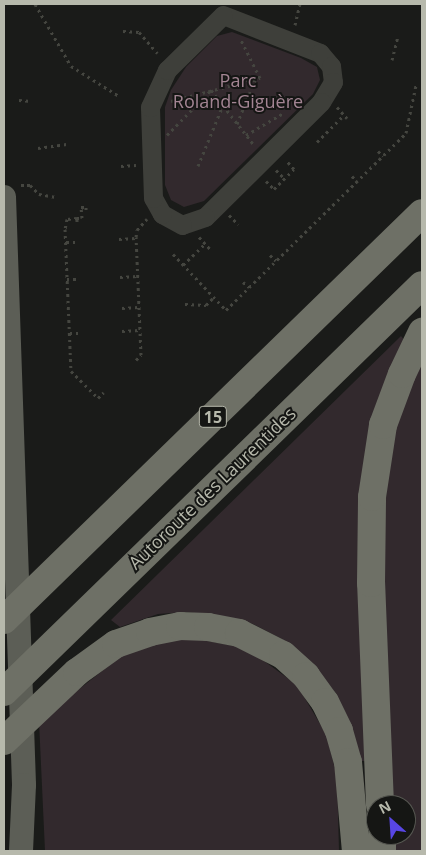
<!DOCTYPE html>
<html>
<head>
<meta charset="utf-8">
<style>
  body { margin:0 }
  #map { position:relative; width:426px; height:855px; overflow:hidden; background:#1a1b19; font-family:"Open Sans",sans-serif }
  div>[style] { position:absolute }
  .green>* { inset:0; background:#32292d }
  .path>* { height:3px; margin-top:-1.5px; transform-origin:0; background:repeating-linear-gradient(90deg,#454640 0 2.5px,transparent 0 6.5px) }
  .minor>* { height:19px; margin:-9.5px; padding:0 9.5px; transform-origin:9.5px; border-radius:9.5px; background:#3e3f3a }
  .major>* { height:24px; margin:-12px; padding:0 12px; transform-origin:12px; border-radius:12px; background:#5c5e56 }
  .highway>* { height:28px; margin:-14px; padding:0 14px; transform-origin:14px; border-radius:14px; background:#6e7066 }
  span { translate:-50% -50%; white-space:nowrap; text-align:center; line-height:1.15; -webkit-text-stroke:4px #151614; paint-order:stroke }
  .shield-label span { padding:1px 4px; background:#151614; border:1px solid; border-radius:4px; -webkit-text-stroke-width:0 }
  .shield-label { font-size:16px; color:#b7b9ac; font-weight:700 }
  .park-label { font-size:18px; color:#a38593 }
  .street-label { font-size:18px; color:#b7b9ac }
  .frame { position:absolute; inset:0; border:5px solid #b7b9ac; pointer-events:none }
  .north { position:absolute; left:366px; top:795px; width:50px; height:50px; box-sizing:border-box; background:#151614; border:1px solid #565751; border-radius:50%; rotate:334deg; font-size:14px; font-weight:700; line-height:20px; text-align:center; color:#b7b9ac }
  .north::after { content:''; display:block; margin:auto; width:18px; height:22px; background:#5846e5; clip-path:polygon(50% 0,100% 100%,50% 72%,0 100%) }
</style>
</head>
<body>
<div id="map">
  <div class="green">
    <div style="clip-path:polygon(232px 32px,301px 58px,317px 67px,320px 80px,313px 94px,204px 201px,184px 207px,171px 200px,165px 185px,165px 107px,171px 90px,186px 67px,217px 36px)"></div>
    <div style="clip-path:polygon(401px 336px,405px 341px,386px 384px,367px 761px,358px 761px,336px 693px,282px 639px,253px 624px,227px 617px,186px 612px,158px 614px,120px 627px,111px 620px)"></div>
    <div style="clip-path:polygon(422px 349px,422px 851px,396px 851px,395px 835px,406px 835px,406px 805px,393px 805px,382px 574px,388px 459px,404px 394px)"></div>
    <div style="clip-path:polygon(191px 638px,246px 648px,297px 685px,326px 734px,337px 776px,339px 851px,45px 851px,39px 721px,121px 656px,155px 641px)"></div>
  </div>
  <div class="path">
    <div style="left:35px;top:4px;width:72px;rotate:59.9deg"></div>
    <div style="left:71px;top:66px;width:57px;rotate:32deg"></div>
    <div style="left:295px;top:25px;width:22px;rotate:-77deg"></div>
    <div style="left:123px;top:31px;width:16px;rotate:4deg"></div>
    <div style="left:139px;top:32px;width:28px;rotate:49deg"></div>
    <div style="left:392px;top:60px;width:25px;rotate:-76deg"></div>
    <div style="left:19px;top:100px;width:12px;rotate:5deg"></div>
    <div style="left:171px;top:101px;width:92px;rotate:-14.5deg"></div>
    <div style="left:260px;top:78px;width:42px;rotate:-116.6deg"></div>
    <div style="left:337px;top:107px;width:15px;rotate:48deg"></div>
    <div style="left:237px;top:124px;width:48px;rotate:-67.8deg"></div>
    <div style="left:167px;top:135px;width:63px;rotate:-45.6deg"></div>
    <div style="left:211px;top:90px;width:70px;rotate:52deg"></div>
    <div style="left:246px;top:135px;width:42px;rotate:-30.3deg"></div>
    <div style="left:317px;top:142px;width:38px;rotate:-45deg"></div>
    <div style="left:38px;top:148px;width:29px;rotate:-8deg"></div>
    <div style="left:378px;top:151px;width:7px;rotate:45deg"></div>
    <div style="left:121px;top:166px;width:15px;rotate:-4deg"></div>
    <div style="left:198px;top:166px;width:66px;rotate:-67.7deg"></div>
    <div style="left:276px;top:170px;width:11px;rotate:45deg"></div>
    <div style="left:352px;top:176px;width:8px;rotate:50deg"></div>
    <div style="left:266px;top:181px;width:11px;rotate:45deg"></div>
    <div style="left:274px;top:189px;width:28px;rotate:-45deg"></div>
    <div style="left:294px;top:169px;width:12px;rotate:-132deg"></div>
    <div style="left:21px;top:185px;width:9px"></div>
    <div style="left:30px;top:185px;width:13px;rotate:45deg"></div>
    <div style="left:39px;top:194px;width:17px;rotate:10deg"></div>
    <div style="left:229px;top:215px;width:13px;rotate:45deg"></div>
    <div style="left:77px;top:218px;width:5px"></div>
    <div style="left:82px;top:218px;width:11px;rotate:-95deg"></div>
    <div style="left:81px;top:207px;width:5px"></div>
    <div style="left:86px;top:207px;width:5px;rotate:90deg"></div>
    <div style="left:77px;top:222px;width:4px;rotate:-90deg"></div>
    <div style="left:77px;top:218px;width:10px;rotate:174deg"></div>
    <div style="left:67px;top:219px;width:10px;rotate:101deg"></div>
    <div style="left:65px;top:229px;width:142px;rotate:87.6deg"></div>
    <div style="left:71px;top:371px;width:38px;rotate:45deg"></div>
    <div style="left:98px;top:398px;width:8px;rotate:-45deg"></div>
    <div style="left:199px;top:237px;width:18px;rotate:47deg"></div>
    <div style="left:119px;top:239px;width:17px;rotate:-3deg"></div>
    <div style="left:66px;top:242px;width:9px"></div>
    <div style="left:173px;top:254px;width:77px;rotate:46.6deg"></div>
    <div style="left:226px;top:310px;width:252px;rotate:-44.5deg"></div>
    <div style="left:406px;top:133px;width:49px;rotate:-78.2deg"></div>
    <div style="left:270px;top:255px;width:8px;rotate:45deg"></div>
    <div style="left:183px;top:265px;width:30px;rotate:-44deg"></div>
    <div style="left:120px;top:277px;width:18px;rotate:-3deg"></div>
    <div style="left:67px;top:279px;width:9px"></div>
    <div style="left:243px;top:282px;width:8px;rotate:40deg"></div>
    <div style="left:185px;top:304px;width:21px;rotate:3deg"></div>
    <div style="left:206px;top:305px;width:11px;rotate:-45deg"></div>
    <div style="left:122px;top:308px;width:17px;rotate:-3deg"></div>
    <div style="left:122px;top:331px;width:18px;rotate:-3deg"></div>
    <div style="left:70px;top:333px;width:8px"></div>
    <div style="left:136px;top:360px;width:7px;rotate:-45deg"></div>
    <div style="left:141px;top:355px;width:118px;rotate:-92.4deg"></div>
    <div style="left:136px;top:237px;width:7px;rotate:-82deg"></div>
    <div style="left:137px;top:230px;width:15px;rotate:-48deg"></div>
  </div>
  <div class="minor">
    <div style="left:223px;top:15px;width:104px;rotate:21.4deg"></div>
    <div style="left:320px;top:53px;width:17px;rotate:50deg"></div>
    <div style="left:331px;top:66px;width:16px;rotate:83deg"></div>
    <div style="left:333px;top:82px;width:23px;rotate:121deg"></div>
    <div style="left:321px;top:102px;width:163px;rotate:135.2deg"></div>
    <div style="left:205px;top:217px;width:24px;rotate:161deg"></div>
    <div style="left:182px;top:225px;width:23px;rotate:-151deg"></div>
    <div style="left:162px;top:214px;width:18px;rotate:-119deg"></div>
    <div style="left:153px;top:198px;width:91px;rotate:-91.9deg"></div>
    <div style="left:150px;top:107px;width:41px;rotate:-65.3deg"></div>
    <div style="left:167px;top:70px;width:78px;rotate:-44.5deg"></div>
  </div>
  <div class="major">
    <div style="left:4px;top:197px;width:588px;rotate:88.05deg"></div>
    <div style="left:24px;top:785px;width:66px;rotate:92.6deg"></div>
  </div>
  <div class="highway">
    <div style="left:4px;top:620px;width:583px;rotate:-44.24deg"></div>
    <div style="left:4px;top:692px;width:583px;rotate:-44.24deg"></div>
    <div style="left:4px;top:741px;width:100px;rotate:-43.4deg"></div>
    <div style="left:77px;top:672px;width:48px;rotate:-35.7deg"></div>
    <div style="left:116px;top:644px;width:36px;rotate:-19deg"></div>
    <div style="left:150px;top:632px;width:31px;rotate:-11deg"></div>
    <div style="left:180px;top:626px;width:28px;rotate:2deg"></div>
    <div style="left:208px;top:627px;width:32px;rotate:11deg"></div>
    <div style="left:239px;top:633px;width:49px;rotate:26.6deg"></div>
    <div style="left:283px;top:655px;width:31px;rotate:42deg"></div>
    <div style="left:306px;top:676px;width:32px;rotate:54deg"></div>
    <div style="left:325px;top:702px;width:32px;rotate:64deg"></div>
    <div style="left:339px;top:731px;width:32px;rotate:74deg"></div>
    <div style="left:348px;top:762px;width:89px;rotate:84.9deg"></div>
    <div style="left:380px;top:805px;width:222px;rotate:-92.3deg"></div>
    <div style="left:371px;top:583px;width:86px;rotate:-89.3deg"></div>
    <div style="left:372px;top:497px;width:73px;rotate:-81.3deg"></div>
    <div style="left:383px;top:425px;width:54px;rotate:-69.6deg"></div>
    <div style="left:402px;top:374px;width:47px;rotate:-64.5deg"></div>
    <div style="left:382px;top:835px;width:16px;rotate:90deg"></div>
  </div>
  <div class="shield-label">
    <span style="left:213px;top:417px">15</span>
  </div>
  <div class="park-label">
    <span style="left:238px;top:91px">Parc<br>Roland-Giguère</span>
  </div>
  <div class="street-label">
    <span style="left:212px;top:488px;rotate:-44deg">Autoroute des Laurentides</span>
  </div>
  <div class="frame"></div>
  <div class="north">N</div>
</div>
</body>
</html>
